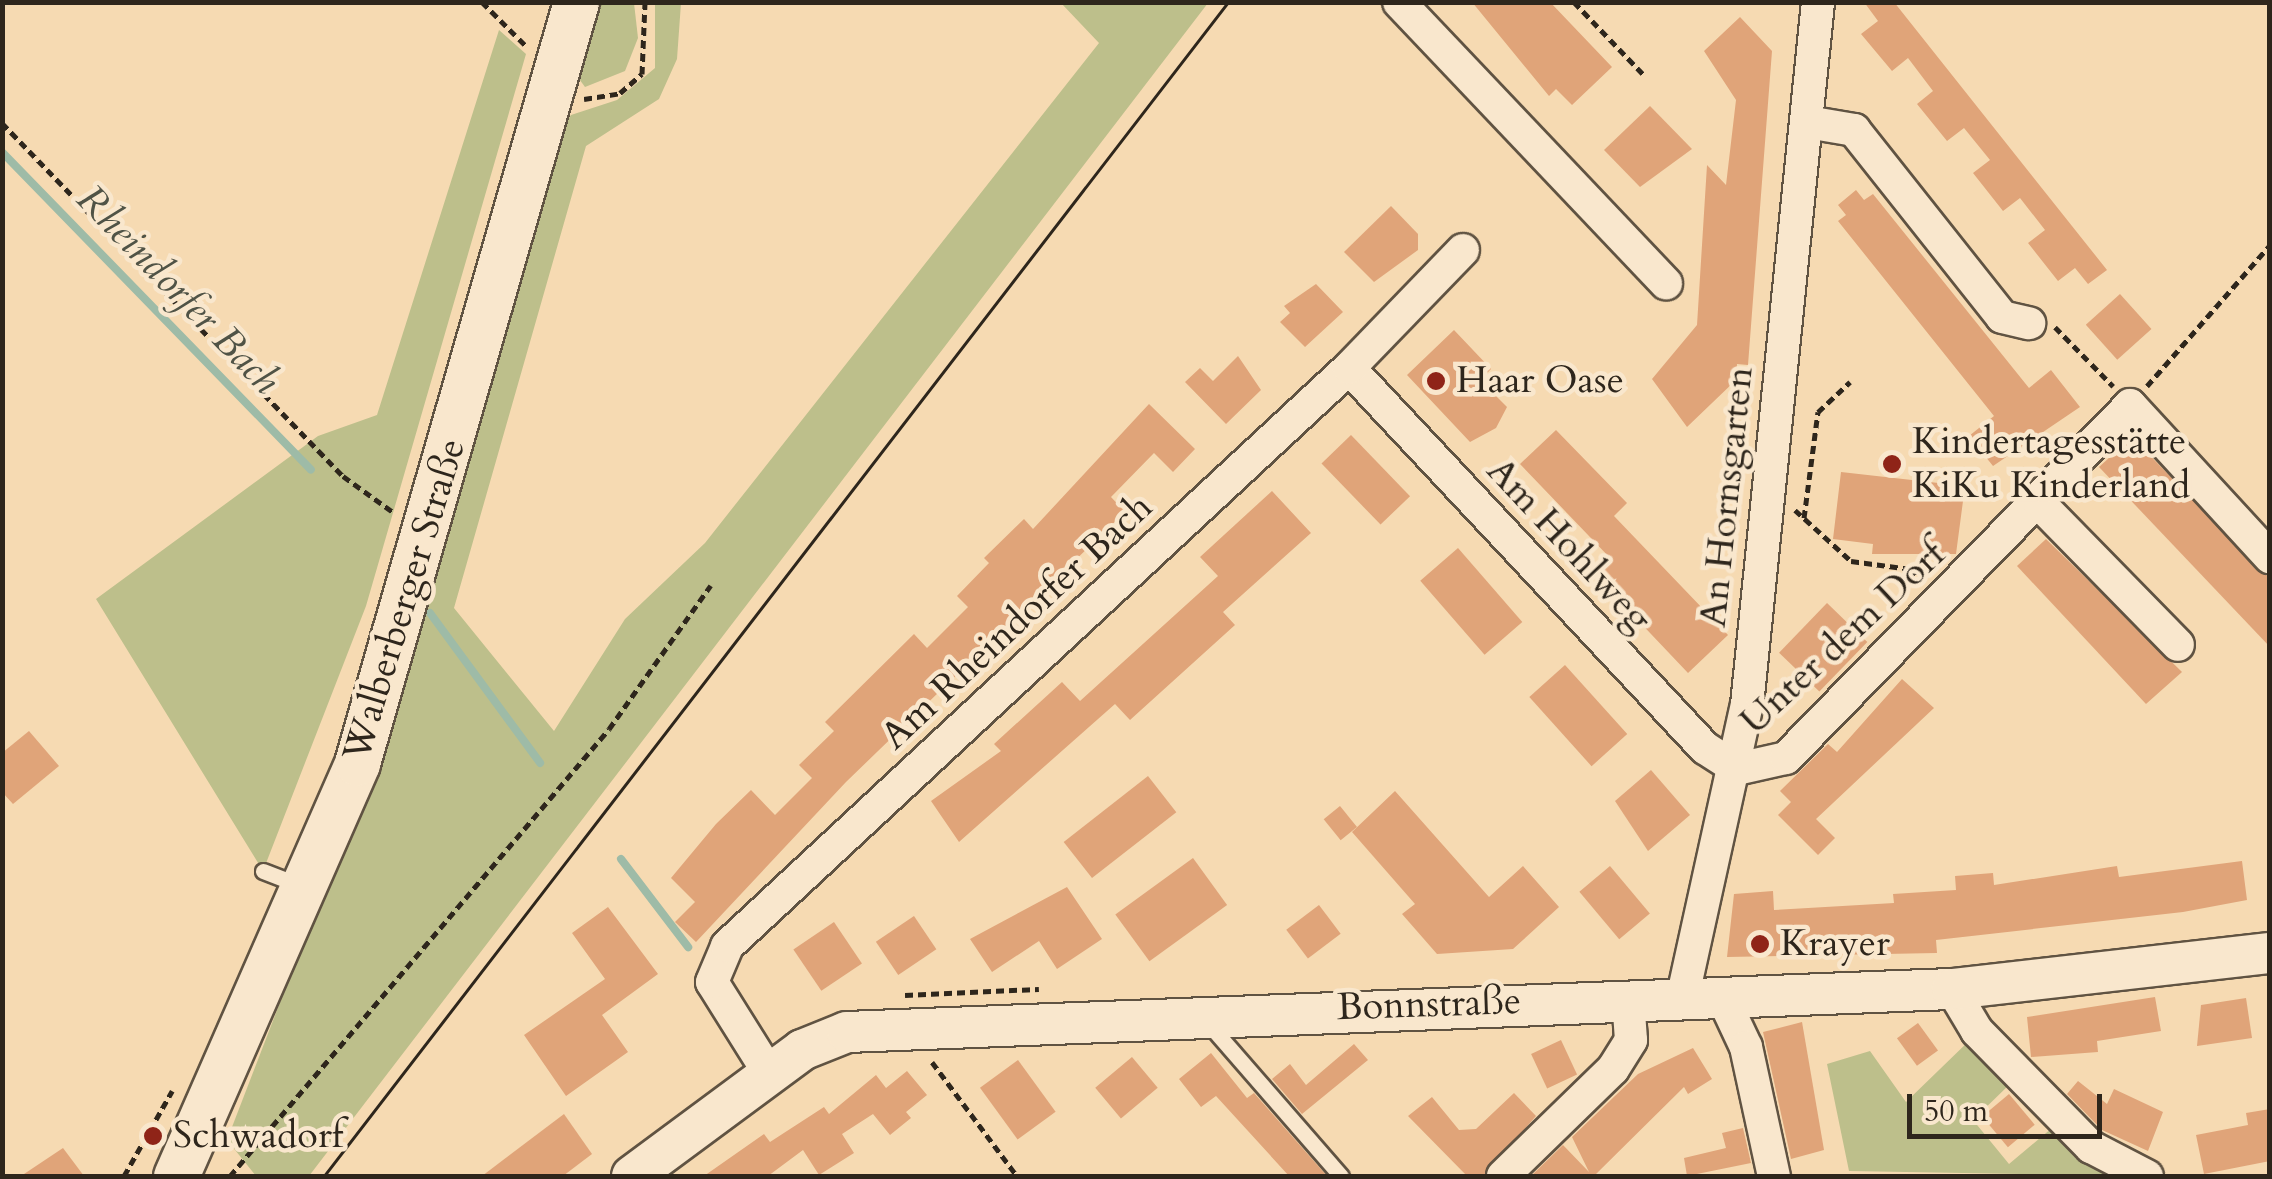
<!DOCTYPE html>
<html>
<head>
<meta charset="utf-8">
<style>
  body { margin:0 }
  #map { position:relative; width:2272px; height:1179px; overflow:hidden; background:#f6dab2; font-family:Cardo,serif }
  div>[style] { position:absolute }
  .green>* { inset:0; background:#bdbf8b }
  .stream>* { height:8px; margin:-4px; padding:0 4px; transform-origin:4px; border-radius:4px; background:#9ebba7 }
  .building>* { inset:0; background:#e0a479; transform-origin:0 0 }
  .path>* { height:5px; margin-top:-2.5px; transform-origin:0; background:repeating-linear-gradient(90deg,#2e261c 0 8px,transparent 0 13px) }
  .roads { filter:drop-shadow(2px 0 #605342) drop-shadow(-2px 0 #605342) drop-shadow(0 2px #605342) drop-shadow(0 -2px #605342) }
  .service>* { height:15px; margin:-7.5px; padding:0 7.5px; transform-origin:7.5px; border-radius:7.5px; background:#f9e7cd }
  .minor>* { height:32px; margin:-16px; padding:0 16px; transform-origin:16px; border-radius:16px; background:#f9e7cd }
  .tertiary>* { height:40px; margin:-20px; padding:0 20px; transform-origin:20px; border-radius:20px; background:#f9e7cd }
  .secondary>* { height:45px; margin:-22.5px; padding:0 22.5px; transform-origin:22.5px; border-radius:22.5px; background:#f9e7cd }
  .tram>* { height:2.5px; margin:-1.25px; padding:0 1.25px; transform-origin:1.25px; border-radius:1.25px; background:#2e261c }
  .dots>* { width:28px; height:28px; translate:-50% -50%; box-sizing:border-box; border:5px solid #f9e7cd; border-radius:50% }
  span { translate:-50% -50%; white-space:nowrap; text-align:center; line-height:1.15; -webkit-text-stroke:9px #f9e7cd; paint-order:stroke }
  .poi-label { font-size:38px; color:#2e261c }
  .left { translate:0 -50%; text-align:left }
  .street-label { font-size:38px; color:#2e261c }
  .water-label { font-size:40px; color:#505346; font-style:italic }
  .frame { position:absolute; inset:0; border:5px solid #2e261c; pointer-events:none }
  .scale { position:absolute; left:1907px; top:1094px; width:195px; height:45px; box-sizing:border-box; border:5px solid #2e261c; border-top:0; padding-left:12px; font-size:30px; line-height:35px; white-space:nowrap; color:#2e261c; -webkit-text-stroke:8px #f9e7cd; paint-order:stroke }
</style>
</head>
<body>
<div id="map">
  <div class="green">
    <div style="clip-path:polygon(592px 3px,634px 3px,638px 38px,625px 71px,585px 87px,574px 72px)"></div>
    <div style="clip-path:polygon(655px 3px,681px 3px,677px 59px,659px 99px,586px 146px,454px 608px,554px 731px,625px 619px,705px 543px,1099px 43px,1061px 3px,1208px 3px,309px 1176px,256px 1176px,227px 1140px,380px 743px,555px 138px,571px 115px,617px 100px,655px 68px)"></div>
    <div style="clip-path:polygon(499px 30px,526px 54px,366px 606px,263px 871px,96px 599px,318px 436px,377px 415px)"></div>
    <div style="clip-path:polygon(1973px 1037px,2011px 1083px,1973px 1120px,2009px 1164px,2052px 1128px,2128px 1176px,1849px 1171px,1827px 1064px,1870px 1051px,1906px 1102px)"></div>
  </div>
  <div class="stream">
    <div style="left:2px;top:152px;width:443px;rotate:45.8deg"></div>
    <div style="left:430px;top:613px;width:186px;rotate:53.7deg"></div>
    <div style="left:621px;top:859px;width:111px;rotate:52.7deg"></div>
  </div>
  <div class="building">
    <div style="clip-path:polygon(1472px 2px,1550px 2px,1612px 67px,1572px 105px,1556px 89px,1549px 96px)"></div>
    <div style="clip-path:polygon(1864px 2px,1894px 2px,2107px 270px,2088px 284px,2075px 268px,2058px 281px,2028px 243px,2045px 230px,2020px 198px,2003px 211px,1973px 173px,1990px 160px,1964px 128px,1947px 141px,1917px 104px,1933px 91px,1908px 58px,1892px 71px,1861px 34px,1878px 21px)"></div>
    <div style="clip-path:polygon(1740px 17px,1772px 51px,1748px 365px,1737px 364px,1736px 380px,1687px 427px,1652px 379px,1697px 325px,1707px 165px,1726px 185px,1736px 100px,1704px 51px)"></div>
    <div style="clip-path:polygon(1650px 106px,1692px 149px,1640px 187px,1604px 150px)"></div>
    <div style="clip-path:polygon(1856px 190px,1864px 200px,1873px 194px,2029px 388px,2051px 370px,2080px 407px,1993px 466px,1969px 436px,1994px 416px,1838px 221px,1846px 215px,1838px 205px)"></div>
    <div style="clip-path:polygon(1391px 206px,1418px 234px,1418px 250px,1374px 282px,1344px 252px)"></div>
    <div style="clip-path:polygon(1316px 284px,1343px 312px,1305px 347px,1280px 322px,1290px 313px,1284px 306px)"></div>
    <div style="left:2120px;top:294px;width:47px;height:46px;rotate:48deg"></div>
    <div style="clip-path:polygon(1454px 330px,1491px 369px,1480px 380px,1507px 407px,1496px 428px,1470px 442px,1407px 375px)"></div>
    <div style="clip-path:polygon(1238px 356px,1261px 390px,1226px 424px,1185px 382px,1200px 368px,1213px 381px)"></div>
    <div style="clip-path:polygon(1149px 404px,1195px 449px,1173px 472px,1154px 453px,1111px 497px,1125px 512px,846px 782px,696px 942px,675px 922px,695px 902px,671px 878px,716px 824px,751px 790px,775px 815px,812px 778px,799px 765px,834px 731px,825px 722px,914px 634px,927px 648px,968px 607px,957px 596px,989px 563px,984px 558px,1024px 519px,1033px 529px)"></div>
    <div style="clip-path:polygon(1556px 430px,1627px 503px,1614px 516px,1728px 635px,1688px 673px,1595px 575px,1611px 559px,1520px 464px)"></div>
    <div style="left:1351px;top:435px;width:85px;height:41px;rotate:46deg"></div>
    <div style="clip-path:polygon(2132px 437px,2270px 579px,2270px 647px,2099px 467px)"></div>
    <div style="clip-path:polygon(1841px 472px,1965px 486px,1956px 554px,1872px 554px,1873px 544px,1833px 539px)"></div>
    <div style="clip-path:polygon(1272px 491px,1311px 533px,1223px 612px,1235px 625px,1130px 720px,1115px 704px,959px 842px,931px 801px,1001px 751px,994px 744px,1062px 682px,1080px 701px,1133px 653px,1218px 576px,1200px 557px)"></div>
    <div style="clip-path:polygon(2046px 539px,2182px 672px,2146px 704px,2017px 566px)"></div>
    <div style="left:1458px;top:548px;width:98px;height:50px;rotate:49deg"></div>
    <div style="left:1827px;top:603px;width:56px;height:69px;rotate:44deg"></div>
    <div style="left:1565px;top:665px;width:93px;height:48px;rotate:48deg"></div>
    <div style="clip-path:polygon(1902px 679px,1934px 708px,1816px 819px,1835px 838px,1818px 855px,1778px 815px,1791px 802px,1780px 791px,1828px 744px,1837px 752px)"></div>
    <div style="clip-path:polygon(29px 731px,59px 766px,13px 804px,2px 792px,2px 753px)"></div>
    <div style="clip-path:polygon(1651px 770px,1690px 815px,1648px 851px,1615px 801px)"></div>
    <div style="left:1148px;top:776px;width:46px;height:107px;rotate:52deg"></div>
    <div style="clip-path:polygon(1395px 791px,1489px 897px,1523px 866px,1559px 907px,1513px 949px,1437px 954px,1402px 914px,1415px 904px,1352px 832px)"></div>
    <div style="left:1340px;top:806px;width:27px;height:21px;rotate:51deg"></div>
    <div style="left:1193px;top:858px;width:58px;height:96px;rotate:54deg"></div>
    <div style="clip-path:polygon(2242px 861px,2247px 900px,2183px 912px,1936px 940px,1937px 953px,1727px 957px,1734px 894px,1773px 891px,1774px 910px,1894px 903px,1893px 894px,1956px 890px,1955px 876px,1993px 873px,1994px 885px,2117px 866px,2119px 877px)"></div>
    <div style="left:1610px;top:866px;width:62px;height:40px;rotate:50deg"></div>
    <div style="clip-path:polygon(1067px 887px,1102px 939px,1057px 969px,1039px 941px,992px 972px,970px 939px)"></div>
    <div style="left:1319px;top:905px;width:36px;height:41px;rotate:53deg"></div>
    <div style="clip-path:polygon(608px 907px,658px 974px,602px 1015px,628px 1052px,566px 1096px,524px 1035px,605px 979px,572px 933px)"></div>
    <div style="left:914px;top:916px;width:40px;height:46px;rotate:56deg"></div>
    <div style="left:834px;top:922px;width:50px;height:49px;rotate:56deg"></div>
    <div style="clip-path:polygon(2155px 997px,2161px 1031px,2097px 1041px,2098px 1052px,2031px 1057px,2027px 1017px)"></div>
    <div style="clip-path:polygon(2246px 998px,2252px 1038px,2197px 1046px,2201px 1005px)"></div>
    <div style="clip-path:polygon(1802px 1022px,1824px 1150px,1791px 1159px,1763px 1032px)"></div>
    <div style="left:1918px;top:1023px;width:34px;height:26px;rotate:54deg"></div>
    <div style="left:1561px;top:1040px;width:38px;height:33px;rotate:65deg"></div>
    <div style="clip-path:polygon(1354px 1044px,1368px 1060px,1302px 1114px,1272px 1079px,1290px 1064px,1306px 1085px)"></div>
    <div style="clip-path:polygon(1693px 1048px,1712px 1079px,1688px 1094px,1684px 1087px,1594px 1176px,1531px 1176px,1563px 1145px,1589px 1172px,1572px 1137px,1638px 1074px)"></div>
    <div style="clip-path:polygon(1211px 1053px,1247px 1098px,1254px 1093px,1327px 1176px,1289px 1176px,1216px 1096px,1201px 1107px,1179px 1079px)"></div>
    <div style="left:1132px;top:1057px;width:40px;height:48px;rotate:50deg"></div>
    <div style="left:1018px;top:1060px;width:64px;height:47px;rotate:54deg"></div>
    <div style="clip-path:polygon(907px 1071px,927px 1095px,906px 1112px,911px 1118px,890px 1135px,873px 1114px,842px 1134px,854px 1153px,819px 1175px,803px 1150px,768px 1176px,704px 1176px,764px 1134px,770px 1142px,824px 1107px,829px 1114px,876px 1075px,886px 1088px)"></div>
    <div style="clip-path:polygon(2078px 1081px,2107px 1104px,2114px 1089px,2163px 1112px,2148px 1151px,2102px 1130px,2067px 1094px)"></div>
    <div style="clip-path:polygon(1514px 1093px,1536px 1116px,1484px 1176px,1467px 1176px,1408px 1116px,1432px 1097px,1459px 1130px,1476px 1129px)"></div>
    <div style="left:2009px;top:1094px;width:40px;height:35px;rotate:50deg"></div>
    <div style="clip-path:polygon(2270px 1109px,2270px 1161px,2204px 1174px,2196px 1135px,2248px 1125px,2246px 1113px)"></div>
    <div style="clip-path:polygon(564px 1114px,592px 1154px,563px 1176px,482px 1176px)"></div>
    <div style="clip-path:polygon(1743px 1128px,1751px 1163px,1687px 1176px,1684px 1158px,1726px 1148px,1722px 1133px)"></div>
    <div style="clip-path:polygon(63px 1148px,84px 1176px,21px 1176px)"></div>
  </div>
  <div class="path">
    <div style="left:482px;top:2px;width:62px;rotate:45deg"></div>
    <div style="left:1574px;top:2px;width:100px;rotate:46.2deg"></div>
    <div style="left:584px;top:99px;width:36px;rotate:-9deg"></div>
    <div style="left:620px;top:93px;width:29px;rotate:-41deg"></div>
    <div style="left:642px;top:74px;width:72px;rotate:-87.6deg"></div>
    <div style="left:2px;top:123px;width:491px;rotate:46deg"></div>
    <div style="left:343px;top:476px;width:62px;rotate:35.8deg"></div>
    <div style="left:2055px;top:327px;width:83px;rotate:45.5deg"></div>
    <div style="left:2147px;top:386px;width:187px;rotate:-48.9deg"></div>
    <div style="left:1795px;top:510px;width:76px;rotate:42.3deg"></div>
    <div style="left:1851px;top:561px;width:60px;rotate:7.7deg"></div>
    <div style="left:1910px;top:569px;width:14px;rotate:51deg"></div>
    <div style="left:1804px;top:518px;width:107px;rotate:-82.5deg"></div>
    <div style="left:1818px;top:412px;width:44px;rotate:-43.2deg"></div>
    <div style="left:905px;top:995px;width:134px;rotate:-2.6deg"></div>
    <div style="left:932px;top:1062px;width:142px;rotate:53.3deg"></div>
    <div style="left:124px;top:1176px;width:98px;rotate:-60.5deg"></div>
    <div style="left:230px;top:1176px;width:586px;rotate:-49.71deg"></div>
    <div style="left:609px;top:729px;width:176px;rotate:-54.7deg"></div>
  </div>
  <div class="roads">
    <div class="service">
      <div style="left:263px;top:871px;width:36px;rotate:21deg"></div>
      <div style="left:1207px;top:1022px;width:204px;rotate:49deg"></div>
    </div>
    <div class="minor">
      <div style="left:1399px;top:2px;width:388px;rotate:46.5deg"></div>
      <div style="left:1813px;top:123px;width:42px;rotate:9.7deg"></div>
      <div style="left:1854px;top:130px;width:238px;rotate:51.6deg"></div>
      <div style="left:2002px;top:317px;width:28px;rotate:13deg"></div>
      <div style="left:1349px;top:368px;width:521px;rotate:46.87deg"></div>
      <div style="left:1705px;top:748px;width:38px;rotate:33deg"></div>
      <div style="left:1737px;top:769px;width:50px;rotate:-12.7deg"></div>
      <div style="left:1786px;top:758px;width:493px;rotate:-45.7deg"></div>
      <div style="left:2130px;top:405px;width:207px;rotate:47.4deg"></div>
      <div style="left:2040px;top:504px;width:197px;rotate:45.6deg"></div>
      <div style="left:1952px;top:989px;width:49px;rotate:59.2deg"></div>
      <div style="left:1977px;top:1031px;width:163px;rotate:45.5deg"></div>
      <div style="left:2091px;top:1147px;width:63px;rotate:27.4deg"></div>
      <div style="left:1683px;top:995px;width:297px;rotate:-77.6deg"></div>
      <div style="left:1747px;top:705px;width:707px;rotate:-84.23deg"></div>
      <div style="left:1722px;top:996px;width:56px;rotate:64.8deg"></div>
      <div style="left:1746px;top:1047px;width:132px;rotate:77.8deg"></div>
      <div style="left:769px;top:1073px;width:107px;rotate:-122.1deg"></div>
      <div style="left:712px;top:982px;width:39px;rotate:-67deg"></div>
      <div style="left:727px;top:946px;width:849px;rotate:-42.9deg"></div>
      <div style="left:1349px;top:368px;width:164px;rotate:-46deg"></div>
      <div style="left:1503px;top:1176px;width:153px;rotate:-44.2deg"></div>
      <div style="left:1613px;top:1069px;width:34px;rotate:-58deg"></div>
      <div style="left:1631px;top:1040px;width:42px;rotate:-94.1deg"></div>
    </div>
    <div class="tertiary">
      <div style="left:632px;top:1176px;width:212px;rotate:-36.5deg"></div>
      <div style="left:802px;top:1050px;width:48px;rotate:-21.8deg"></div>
      <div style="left:847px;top:1032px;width:1106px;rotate:-2.23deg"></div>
      <div style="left:1952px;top:989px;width:320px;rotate:-6.5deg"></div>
    </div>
    <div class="secondary">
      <div style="left:176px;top:1176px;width:451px;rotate:-66.3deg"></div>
      <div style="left:357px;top:763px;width:792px;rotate:-73.95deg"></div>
    </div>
  </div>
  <div class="tram">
    <div style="left:324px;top:1176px;width:1482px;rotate:-52.4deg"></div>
  </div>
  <div class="dots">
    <div style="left:1436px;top:381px;background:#8f2418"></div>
    <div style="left:1892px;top:464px;background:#8f2418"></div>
    <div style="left:1760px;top:944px;background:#8f2418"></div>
    <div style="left:153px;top:1136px;background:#8f2418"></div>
  </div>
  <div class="poi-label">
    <span class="left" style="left:1456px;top:381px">Haar Oase</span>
    <span class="left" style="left:1912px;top:464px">Kindertagesstätte<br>KiKu Kinderland</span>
    <span class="left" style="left:1780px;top:944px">Krayer</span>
    <span class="left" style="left:173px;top:1136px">Schwadorf</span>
  </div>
  <div class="street-label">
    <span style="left:1727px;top:497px;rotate:-84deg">An Hornsgarten</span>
    <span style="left:1569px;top:545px;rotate:47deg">Am Hohlweg</span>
    <span style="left:405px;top:600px;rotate:-73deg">Walberberger Straße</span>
    <span style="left:1017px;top:622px;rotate:-43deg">Am Rheindorfer Bach</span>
    <span style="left:1843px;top:638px;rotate:-43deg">Unter dem Dorf</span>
    <span style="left:1429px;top:1005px;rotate:-2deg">Bonnstraße</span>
  </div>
  <div class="water-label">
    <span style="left:178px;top:290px;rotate:46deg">Rheindorfer Bach</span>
  </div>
  <div class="frame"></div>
  <div class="scale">50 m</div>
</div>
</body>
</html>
